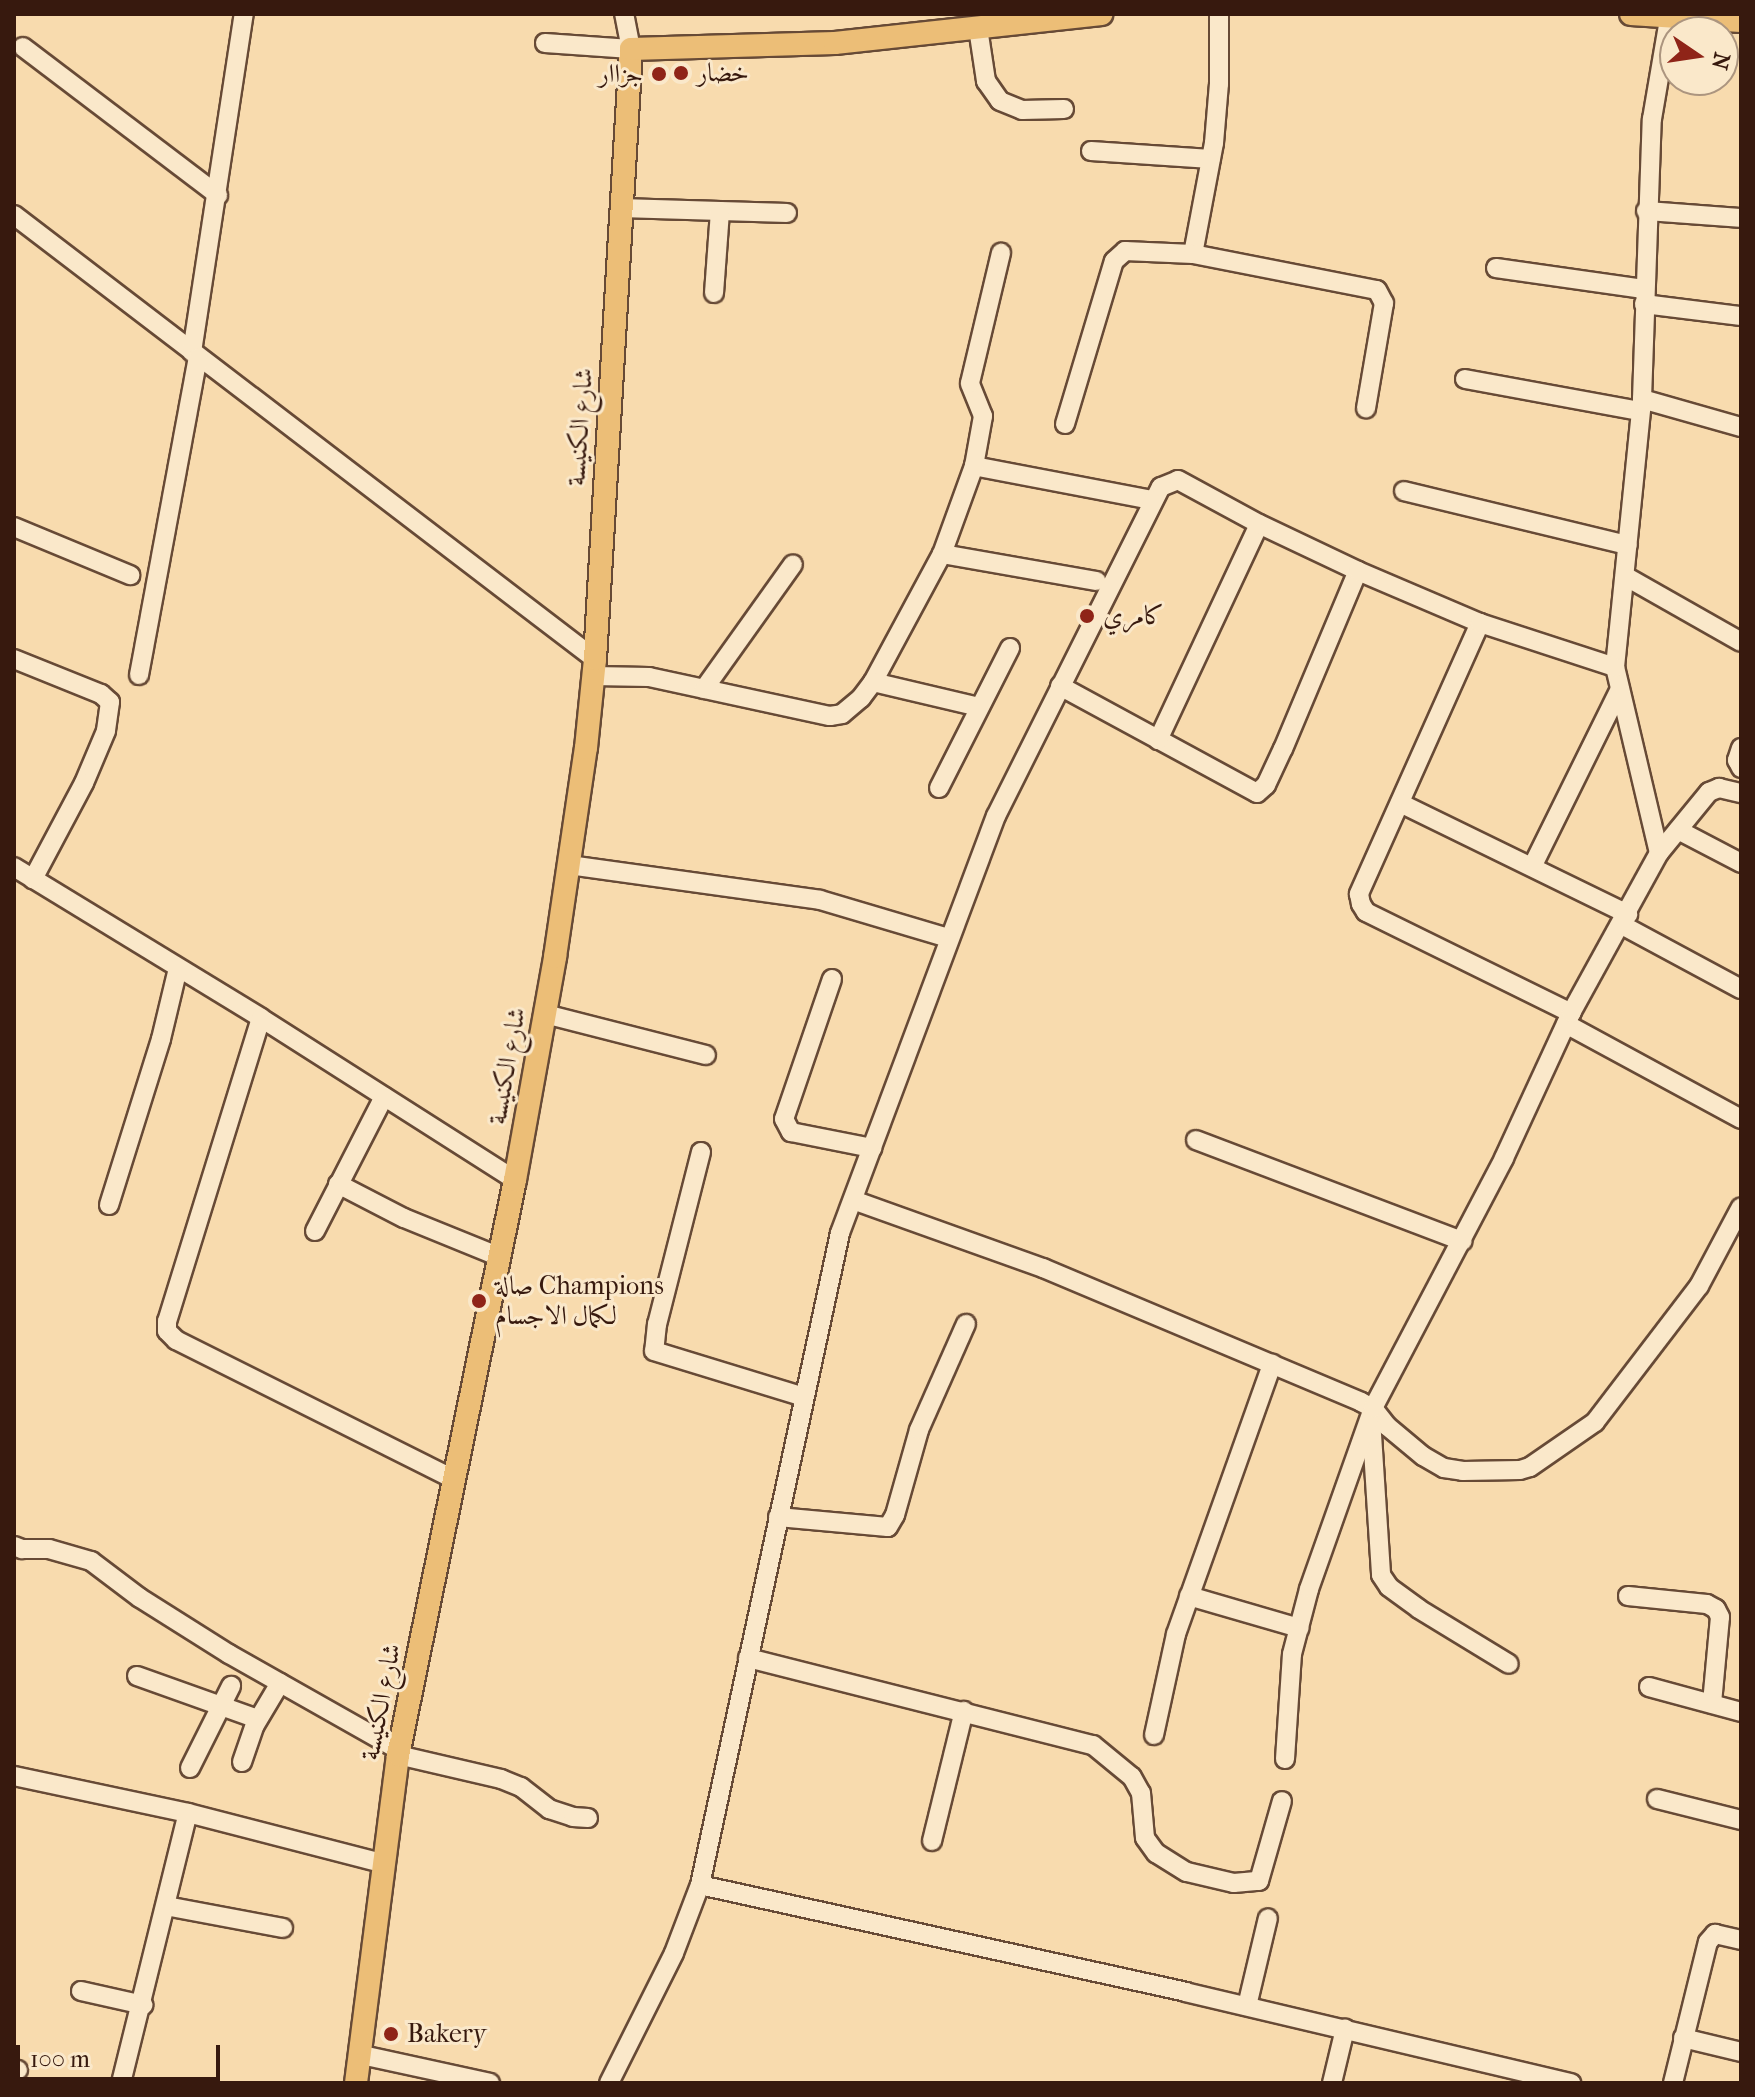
<!DOCTYPE html>
<html>
<head>
<meta charset="utf-8">
<style>
  body { margin:0 }
  #map { position:relative; width:1755px; height:2097px; overflow:hidden; background:#f8dbae; font-family:"IM FELL French Canon",Amiri,serif }
  div>[style] { position:absolute }
  .roads { filter:drop-shadow(2px 0 #674a36) drop-shadow(-2px 0 #674a36) drop-shadow(0 2px #674a36) drop-shadow(0 -2px #674a36) }
  .minor>* { height:18px; margin:-9px; padding:0 9px; transform-origin:9px; border-radius:9px; background:#fae8ca }
  .major>* { height:22px; margin:-11px; padding:0 11px; transform-origin:11px; border-radius:11px; background:#ecbe77 }
  .dots>* { width:22px; height:22px; translate:-50% -50%; box-sizing:border-box; border:4px solid #fae8ca; border-radius:50% }
  span { translate:-50% -50%; white-space:nowrap; text-align:center; line-height:1.15; -webkit-text-stroke:6px #fae8ca; paint-order:stroke }
  .poi-label { font-size:26px; color:#37190e }
  .left { translate:0 -50%; text-align:left }
  .right { translate:-100% -50%; text-align:right }
  .street-label { font-size:26px; color:#37190e }
  .frame { position:absolute; inset:0; border:16px solid #37190e; pointer-events:none }
  .north { position:absolute; left:1659px; top:16px; width:80px; height:80px; box-sizing:border-box; background:#fae8ca; border:2px solid #ac957f; border-radius:50%; rotate:103deg; font-size:22px; font-weight:700; line-height:32px; text-align:center; color:#37190e }
  .north::after { content:''; display:block; margin:auto; width:28px; height:36px; background:#8f2418; clip-path:polygon(50% 0,100% 100%,50% 72%,0 100%) }
  .scale { position:absolute; left:16px; top:2045px; width:204px; height:36px; box-sizing:border-box; border:4px solid #37190e; border-top:0; padding-left:10px; font-size:24px; line-height:28px; white-space:nowrap; color:#37190e; -webkit-text-stroke:6px #fae8ca; paint-order:stroke }
</style>
</head>
<body>
<div id="map">
  <div class="roads">
    <div class="minor">
      <div style="left:978px;top:28px;width:54px;rotate:81.4deg"></div>
      <div style="left:986px;top:81px;width:24px;rotate:55deg"></div>
      <div style="left:1000px;top:101px;width:24px;rotate:22deg"></div>
      <div style="left:1022px;top:110px;width:42px;rotate:-1.4deg"></div>
      <div style="left:545px;top:43px;width:86px;rotate:4deg"></div>
      <div style="left:631px;top:49px;width:36px;rotate:-101deg"></div>
      <div style="left:23px;top:47px;width:245px;rotate:37.2deg"></div>
      <div style="left:1091px;top:151px;width:120px;rotate:3.8deg"></div>
      <div style="left:621px;top:208px;width:166px;rotate:1.7deg"></div>
      <div style="left:1646px;top:211px;width:95px;rotate:4.2deg"></div>
      <div style="left:14px;top:215px;width:731px;rotate:37.39deg"></div>
      <div style="left:1193px;top:254px;width:113px;rotate:-79.3deg"></div>
      <div style="left:1214px;top:143px;width:59px;rotate:-85.2deg"></div>
      <div style="left:1219px;top:84px;width:70px;rotate:-90deg"></div>
      <div style="left:1496px;top:268px;width:149px;rotate:8.1deg"></div>
      <div style="left:714px;top:293px;width:82px;rotate:-85.8deg"></div>
      <div style="left:1644px;top:304px;width:98px;rotate:7.1deg"></div>
      <div style="left:192px;top:352px;width:342px;rotate:-81.3deg"></div>
      <div style="left:1465px;top:379px;width:178px;rotate:10.4deg"></div>
      <div style="left:1642px;top:399px;width:103px;rotate:15.8deg"></div>
      <div style="left:1065px;top:424px;width:170px;rotate:-73.3deg"></div>
      <div style="left:1114px;top:261px;width:15px;rotate:-42deg"></div>
      <div style="left:1125px;top:251px;width:68px;rotate:2.5deg"></div>
      <div style="left:1193px;top:254px;width:187px;rotate:11.1deg"></div>
      <div style="left:1377px;top:290px;width:15px;rotate:62deg"></div>
      <div style="left:1384px;top:303px;width:107px;rotate:99.7deg"></div>
      <div style="left:974px;top:466px;width:182px;rotate:10.8deg"></div>
      <div style="left:1404px;top:491px;width:230px;rotate:13.6deg"></div>
      <div style="left:14px;top:527px;width:126px;rotate:22.5deg"></div>
      <div style="left:942px;top:554px;width:157px;rotate:9.9deg"></div>
      <div style="left:1625px;top:576px;width:133px;rotate:29.6deg"></div>
      <div style="left:1480px;top:623px;width:297px;rotate:114.1deg"></div>
      <div style="left:1359px;top:894px;width:10px;rotate:79deg"></div>
      <div style="left:1361px;top:904px;width:9px;rotate:58deg"></div>
      <div style="left:1366px;top:912px;width:229px;rotate:26.2deg"></div>
      <div style="left:14px;top:659px;width:94px;rotate:21.9deg"></div>
      <div style="left:101px;top:694px;width:12px;rotate:42deg"></div>
      <div style="left:110px;top:702px;width:29px;rotate:98deg"></div>
      <div style="left:106px;top:731px;width:56px;rotate:112.9deg"></div>
      <div style="left:84px;top:783px;width:109px;rotate:118deg"></div>
      <div style="left:139px;top:675px;width:323px;rotate:-79.5deg"></div>
      <div style="left:593px;top:676px;width:56px;rotate:1deg"></div>
      <div style="left:649px;top:677px;width:185px;rotate:12.2deg"></div>
      <div style="left:830px;top:716px;width:12px;rotate:-9deg"></div>
      <div style="left:842px;top:714px;width:25px;rotate:-40deg"></div>
      <div style="left:861px;top:698px;width:20px;rotate:-53deg"></div>
      <div style="left:873px;top:682px;width:145px;rotate:-61.7deg"></div>
      <div style="left:942px;top:554px;width:94px;rotate:-70deg"></div>
      <div style="left:974px;top:466px;width:51px;rotate:-79.8deg"></div>
      <div style="left:983px;top:416px;width:35px;rotate:-112deg"></div>
      <div style="left:970px;top:383px;width:134px;rotate:-76.6deg"></div>
      <div style="left:873px;top:682px;width:109px;rotate:13.3deg"></div>
      <div style="left:1060px;top:686px;width:224px;rotate:28.5deg"></div>
      <div style="left:1257px;top:793px;width:12px;rotate:-42deg"></div>
      <div style="left:1266px;top:785px;width:40px;rotate:-65deg"></div>
      <div style="left:1283px;top:749px;width:193px;rotate:-67.2deg"></div>
      <div style="left:704px;top:689px;width:153px;rotate:-54.5deg"></div>
      <div style="left:1158px;top:740px;width:238px;rotate:-64.9deg"></div>
      <div style="left:1741px;top:748px;width:13px;rotate:108deg"></div>
      <div style="left:1737px;top:760px;width:9px;rotate:63deg"></div>
      <div style="left:939px;top:788px;width:157px;rotate:-63.1deg"></div>
      <div style="left:1400px;top:803px;width:254px;rotate:26deg"></div>
      <div style="left:1678px;top:830px;width:71px;rotate:27.6deg"></div>
      <div style="left:1659px;top:853px;width:191px;rotate:-103.3deg"></div>
      <div style="left:1615px;top:667px;width:269px;rotate:-84.2deg"></div>
      <div style="left:1642px;top:399px;width:280px;rotate:-88deg"></div>
      <div style="left:1652px;top:119px;width:107px;rotate:-80.3deg"></div>
      <div style="left:569px;top:865px;width:253px;rotate:7.9deg"></div>
      <div style="left:820px;top:900px;width:134px;rotate:16.5deg"></div>
      <div style="left:1533px;top:865px;width:196px;rotate:-63.7deg"></div>
      <div style="left:14px;top:867px;width:289px;rotate:31.4deg"></div>
      <div style="left:261px;top:1018px;width:301px;rotate:32.5deg"></div>
      <div style="left:1622px;top:925px;width:135px;rotate:28.3deg"></div>
      <div style="left:832px;top:979px;width:148px;rotate:108.9deg"></div>
      <div style="left:784px;top:1119px;width:15px;rotate:62deg"></div>
      <div style="left:791px;top:1132px;width:83px;rotate:11.2deg"></div>
      <div style="left:545px;top:1014px;width:166px;rotate:14.3deg"></div>
      <div style="left:261px;top:1018px;width:317px;rotate:107.2deg"></div>
      <div style="left:167px;top:1321px;width:10px;rotate:90deg"></div>
      <div style="left:167px;top:1331px;width:13px;rotate:45deg"></div>
      <div style="left:176px;top:1340px;width:312px;rotate:26.6deg"></div>
      <div style="left:1566px;top:1024px;width:199px;rotate:28.5deg"></div>
      <div style="left:1196px;top:1140px;width:285px;rotate:20.8deg"></div>
      <div style="left:701px;top:1152px;width:178px;rotate:104.3deg"></div>
      <div style="left:657px;top:1324px;width:27px;rotate:96deg"></div>
      <div style="left:654px;top:1351px;width:157px;rotate:17deg"></div>
      <div style="left:338px;top:1184px;width:74px;rotate:27.3deg"></div>
      <div style="left:404px;top:1218px;width:104px;rotate:22.1deg"></div>
      <div style="left:853px;top:1200px;width:202px;rotate:19.7deg"></div>
      <div style="left:1043px;top:1268px;width:345px;rotate:22.8deg"></div>
      <div style="left:1361px;top:1402px;width:13px;rotate:27deg"></div>
      <div style="left:1373px;top:1408px;width:23px;rotate:52deg"></div>
      <div style="left:1387px;top:1426px;width:47px;rotate:39.8deg"></div>
      <div style="left:1423px;top:1456px;width:24px;rotate:30deg"></div>
      <div style="left:1444px;top:1468px;width:19px;rotate:9deg"></div>
      <div style="left:1463px;top:1471px;width:57px;rotate:-1deg"></div>
      <div style="left:1520px;top:1470px;width:10px;rotate:-17deg"></div>
      <div style="left:1530px;top:1467px;width:79px;rotate:-34.7deg"></div>
      <div style="left:1595px;top:1422px;width:171px;rotate:-52.6deg"></div>
      <div style="left:1699px;top:1286px;width:89px;rotate:-62deg"></div>
      <div style="left:109px;top:1205px;width:174px;rotate:-72.6deg"></div>
      <div style="left:161px;top:1039px;width:73px;rotate:-76.5deg"></div>
      <div style="left:315px;top:1231px;width:151px;rotate:-62.8deg"></div>
      <div style="left:1371px;top:1419px;width:156px;rotate:86.3deg"></div>
      <div style="left:1381px;top:1575px;width:14px;rotate:56deg"></div>
      <div style="left:1389px;top:1587px;width:37px;rotate:36deg"></div>
      <div style="left:1419px;top:1609px;width:105px;rotate:31.4deg"></div>
      <div style="left:778px;top:1517px;width:110px;rotate:5.2deg"></div>
      <div style="left:888px;top:1527px;width:14px;rotate:-60deg"></div>
      <div style="left:895px;top:1515px;width:88px;rotate:-74.2deg"></div>
      <div style="left:919px;top:1430px;width:116px;rotate:-66.1deg"></div>
      <div style="left:14px;top:1546px;width:9px;rotate:21deg"></div>
      <div style="left:22px;top:1549px;width:27px"></div>
      <div style="left:49px;top:1549px;width:44px;rotate:15.9deg"></div>
      <div style="left:91px;top:1561px;width:61px;rotate:37.1deg"></div>
      <div style="left:140px;top:1598px;width:105px;rotate:32.2deg"></div>
      <div style="left:229px;top:1654px;width:195px;rotate:29.5deg"></div>
      <div style="left:1189px;top:1596px;width:115px;rotate:16.2deg"></div>
      <div style="left:1628px;top:1596px;width:79px;rotate:5.8deg"></div>
      <div style="left:1707px;top:1604px;width:10px;rotate:29deg"></div>
      <div style="left:1716px;top:1609px;width:9px;rotate:63deg"></div>
      <div style="left:1720px;top:1617px;width:87px;rotate:95.3deg"></div>
      <div style="left:748px;top:1658px;width:356px;rotate:14.2deg"></div>
      <div style="left:1093px;top:1745px;width:50px;rotate:39.4deg"></div>
      <div style="left:1132px;top:1777px;width:18px;rotate:61deg"></div>
      <div style="left:1141px;top:1793px;width:45px;rotate:84.9deg"></div>
      <div style="left:1145px;top:1838px;width:19px;rotate:54deg"></div>
      <div style="left:1156px;top:1853px;width:36px;rotate:32deg"></div>
      <div style="left:1187px;top:1872px;width:48px;rotate:13.2deg"></div>
      <div style="left:1234px;top:1883px;width:25px;rotate:-5deg"></div>
      <div style="left:1259px;top:1881px;width:83px;rotate:-74deg"></div>
      <div style="left:137px;top:1676px;width:128px;rotate:19.6deg"></div>
      <div style="left:1649px;top:1687px;width:95px;rotate:15.2deg"></div>
      <div style="left:1154px;top:1735px;width:103px;rotate:-77.7deg"></div>
      <div style="left:1176px;top:1634px;width:287px;rotate:-70.4deg"></div>
      <div style="left:398px;top:1755px;width:106px;rotate:13.1deg"></div>
      <div style="left:501px;top:1779px;width:22px;rotate:22deg"></div>
      <div style="left:521px;top:1787px;width:36px;rotate:38deg"></div>
      <div style="left:549px;top:1809px;width:25px;rotate:18deg"></div>
      <div style="left:573px;top:1817px;width:15px;rotate:4deg"></div>
      <div style="left:1285px;top:1759px;width:105px;rotate:-86.2deg"></div>
      <div style="left:1292px;top:1654px;width:67px;rotate:-75.3deg"></div>
      <div style="left:1309px;top:1589px;width:192px;rotate:-70.5deg"></div>
      <div style="left:1373px;top:1408px;width:282px;rotate:-62.3deg"></div>
      <div style="left:1504px;top:1158px;width:160px;rotate:-65.2deg"></div>
      <div style="left:1571px;top:1013px;width:183px;rotate:-61.2deg"></div>
      <div style="left:1659px;top:853px;width:79px;rotate:-50.7deg"></div>
      <div style="left:1709px;top:792px;width:11px;rotate:-22deg"></div>
      <div style="left:1719px;top:788px;width:23px;rotate:13deg"></div>
      <div style="left:242px;top:1762px;width:39px;rotate:-71deg"></div>
      <div style="left:255px;top:1725px;width:49px;rotate:-59.2deg"></div>
      <div style="left:190px;top:1768px;width:92px;rotate:-63.4deg"></div>
      <div style="left:14px;top:1776px;width:178px;rotate:12deg"></div>
      <div style="left:188px;top:1813px;width:200px;rotate:14.5deg"></div>
      <div style="left:1657px;top:1799px;width:87px;rotate:14deg"></div>
      <div style="left:932px;top:1841px;width:134px;rotate:-76.2deg"></div>
      <div style="left:700px;top:1885px;width:497px;rotate:12.4deg"></div>
      <div style="left:1185px;top:1992px;width:397px;rotate:13.3deg"></div>
      <div style="left:166px;top:1906px;width:119px;rotate:10.6deg"></div>
      <div style="left:81px;top:1991px;width:64px;rotate:12.7deg"></div>
      <div style="left:1247px;top:2006px;width:90px;rotate:-76.6deg"></div>
      <div style="left:1683px;top:2038px;width:60px;rotate:13.6deg"></div>
      <div style="left:362px;top:2055px;width:131px;rotate:12.3deg"></div>
      <div style="left:14px;top:2069px;width:4px;rotate:14deg"></div>
      <div style="left:121px;top:2083px;width:278px;rotate:-76.1deg"></div>
      <div style="left:609px;top:2083px;width:145px;rotate:-63.4deg"></div>
      <div style="left:674px;top:1953px;width:73px;rotate:-69.1deg"></div>
      <div style="left:700px;top:1885px;width:667px;rotate:-77.88deg"></div>
      <div style="left:840px;top:1233px;width:445px;rotate:-69.5deg"></div>
      <div style="left:996px;top:816px;width:368px;rotate:-63.4deg"></div>
      <div style="left:1161px;top:487px;width:18px;rotate:-22deg"></div>
      <div style="left:1178px;top:480px;width:92px;rotate:28.5deg"></div>
      <div style="left:1259px;top:524px;width:110px;rotate:25.4deg"></div>
      <div style="left:1358px;top:571px;width:133px;rotate:23.1deg"></div>
      <div style="left:1480px;top:623px;width:142px;rotate:18.1deg"></div>
      <div style="left:1332px;top:2083px;width:56px;rotate:-76.5deg"></div>
      <div style="left:1673px;top:2083px;width:145px;rotate:-76.1deg"></div>
      <div style="left:1708px;top:1942px;width:11px;rotate:-49deg"></div>
      <div style="left:1715px;top:1934px;width:27px;rotate:13deg"></div>
    </div>
    <div class="major">
      <div style="left:1631px;top:14px;width:110px;rotate:3.6deg"></div>
      <div style="left:356px;top:2083px;width:331px;rotate:-82.7deg"></div>
      <div style="left:398px;top:1755px;width:587px;rotate:-78.5deg"></div>
      <div style="left:515px;top:1180px;width:227px;rotate:-79.8deg"></div>
      <div style="left:555px;top:957px;width:211px;rotate:-81.6deg"></div>
      <div style="left:586px;top:748px;width:89px;rotate:-84.2deg"></div>
      <div style="left:595px;top:659px;width:611px;rotate:-86.62deg"></div>
      <div style="left:631px;top:49px;width:204px;rotate:-1.7deg"></div>
      <div style="left:835px;top:43px;width:268px;rotate:-6.2deg"></div>
    </div>
  </div>
  <div class="dots">
    <div style="left:681px;top:73px;background:#8f2418"></div>
    <div style="left:659px;top:74px;background:#8f2418"></div>
    <div style="left:1087px;top:616px;background:#8f2418"></div>
    <div style="left:479px;top:1301px;background:#8f2418"></div>
    <div style="left:391px;top:2034px;background:#8f2418"></div>
  </div>
  <div class="poi-label">
    <span class="left" style="left:697px;top:73px">خضار</span>
    <span class="right" style="left:643px;top:74px">جزاار</span>
    <span class="left" style="left:1103px;top:616px">كامري</span>
    <span class="left" style="left:495px;top:1301px">صالة Champions<br>لكمال الاجسام</span>
    <span class="left" style="left:407px;top:2034px">Bakery</span>
  </div>
  <div class="street-label">
    <span style="left:580px;top:427px;rotate:-86deg">شارع الكنيسة</span>
    <span style="left:507px;top:1066px;rotate:-80deg">شارع الكنيسة</span>
    <span style="left:381px;top:1702px;rotate:-79deg">شارع الكنيسة</span>
  </div>
  <div class="frame"></div>
  <div class="north">N</div>
  <div class="scale">100 m</div>
</div>
</body>
</html>
